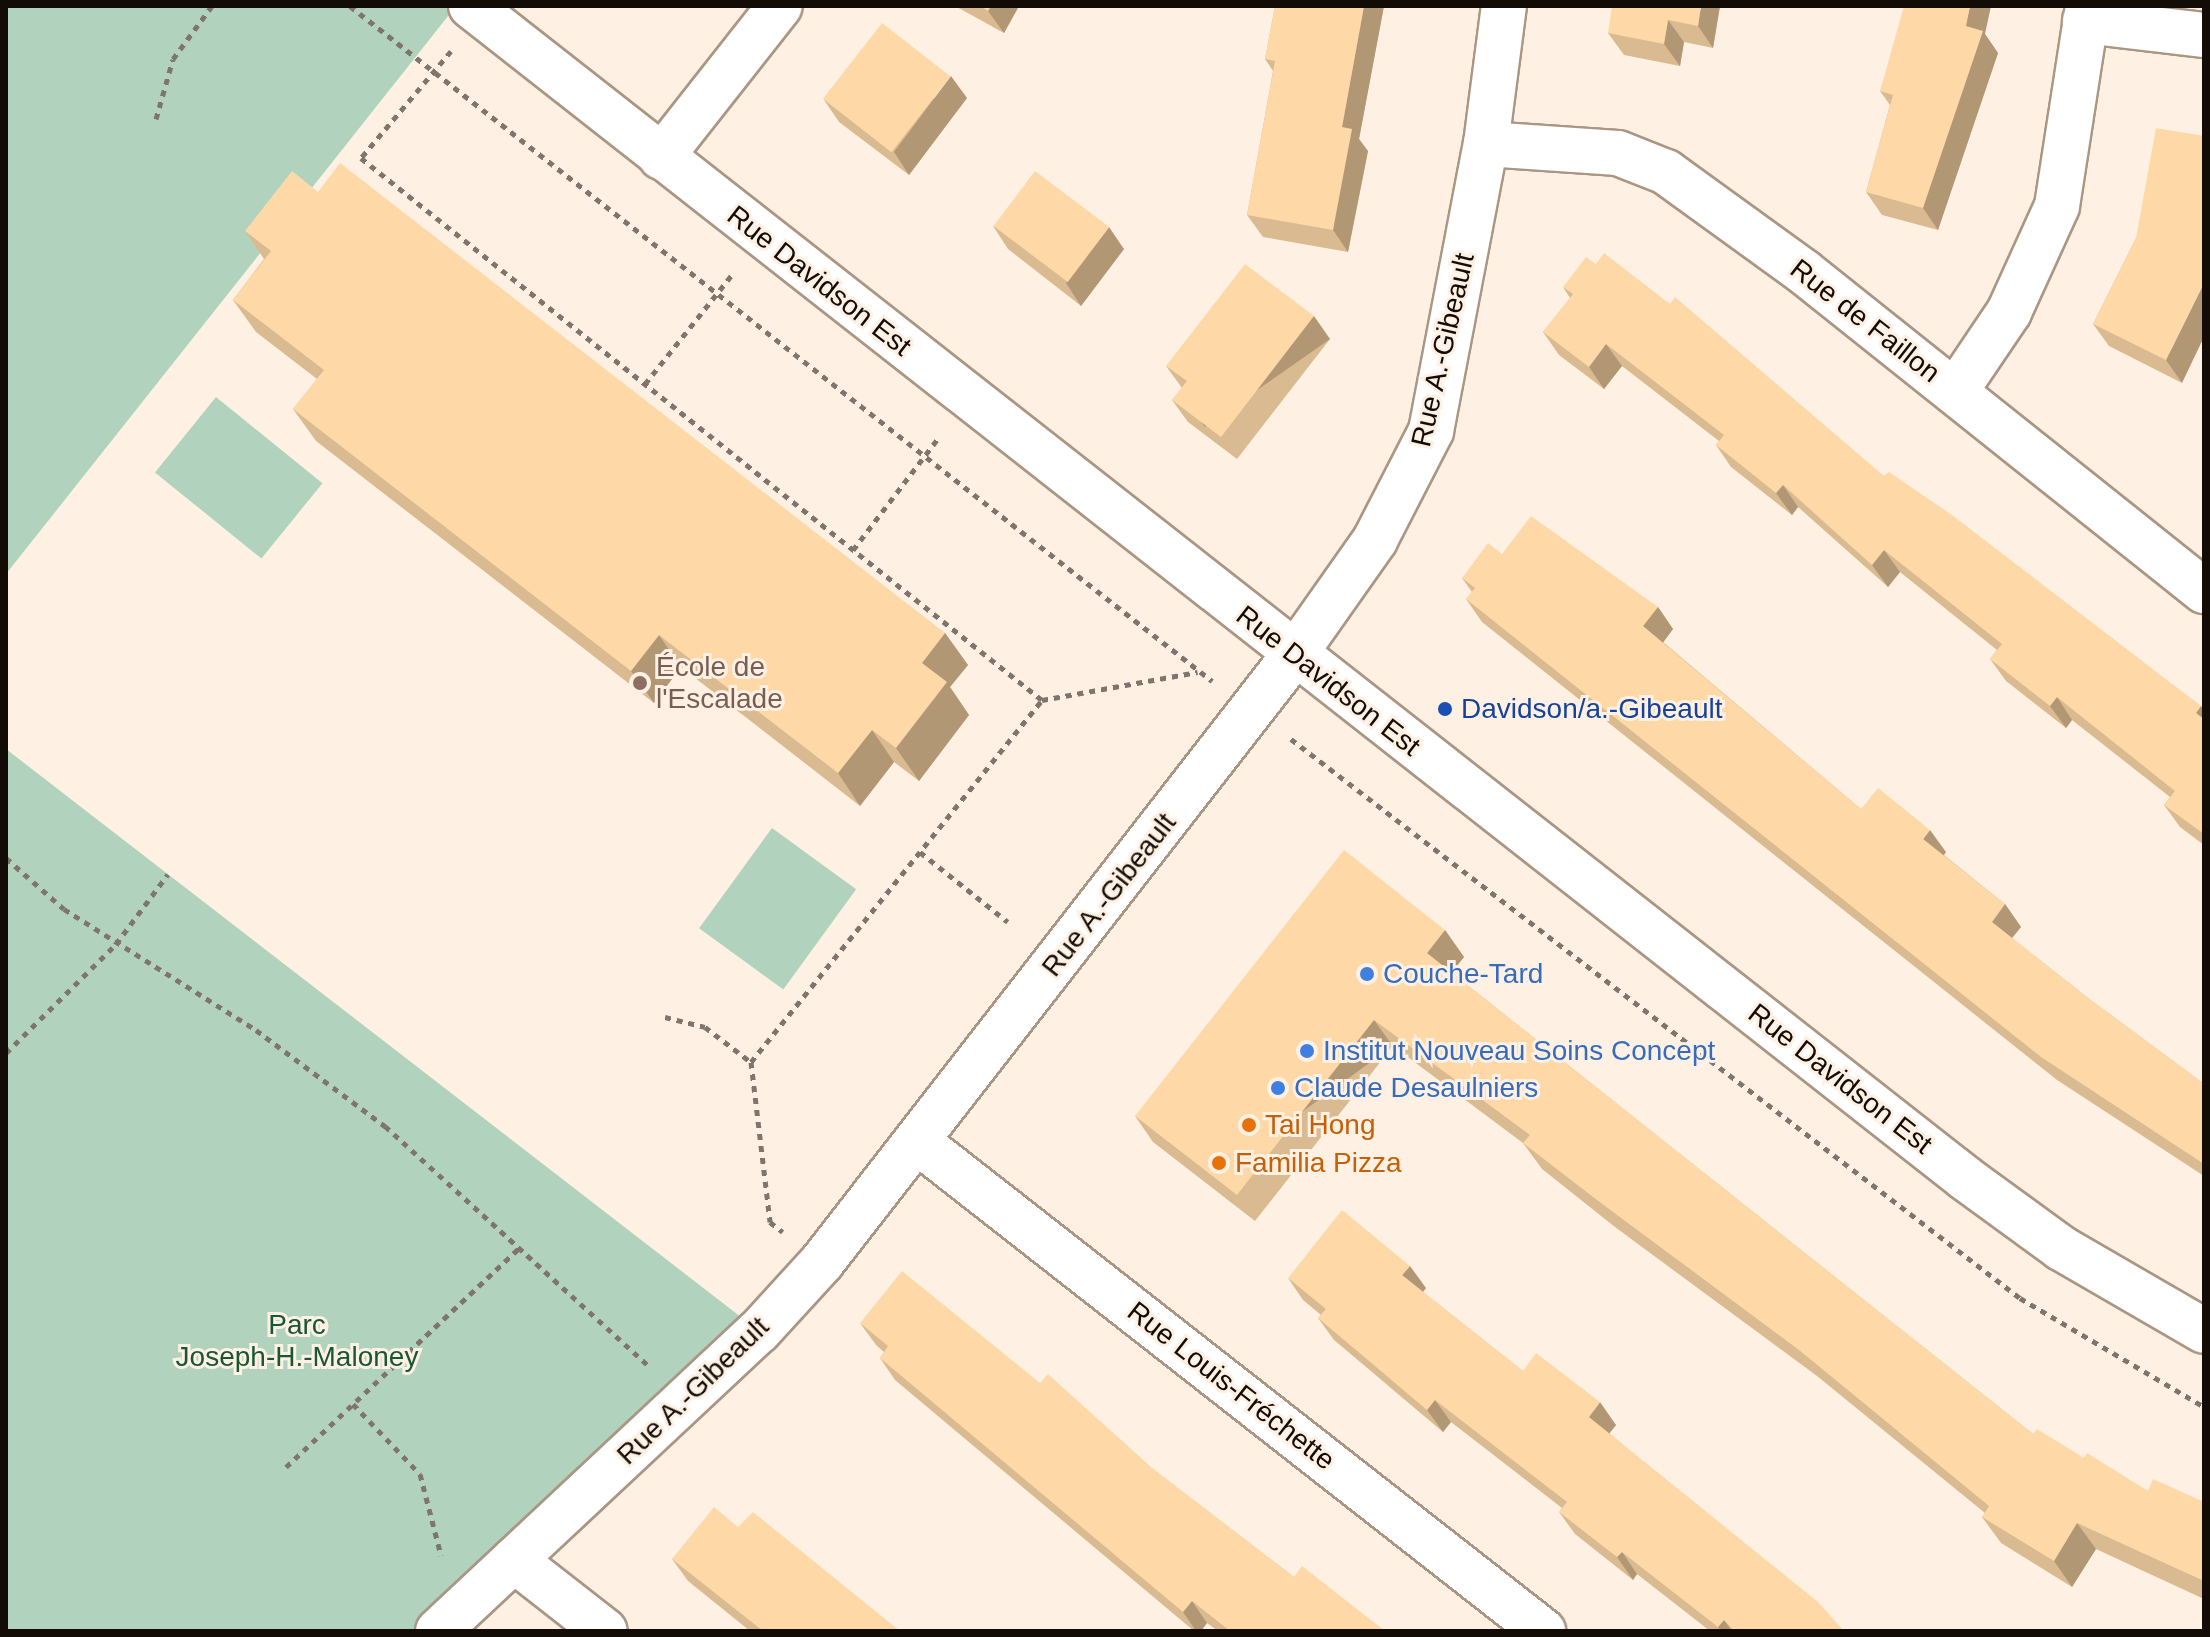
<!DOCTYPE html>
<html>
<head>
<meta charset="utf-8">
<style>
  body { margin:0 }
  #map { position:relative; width:2210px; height:1637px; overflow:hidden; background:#fef1e4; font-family:Arial,sans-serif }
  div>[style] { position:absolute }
  .green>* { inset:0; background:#b1d2bc; transform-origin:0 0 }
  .path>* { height:5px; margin-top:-2.5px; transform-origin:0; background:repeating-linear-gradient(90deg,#7f756c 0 6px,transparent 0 12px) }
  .roads { filter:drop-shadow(2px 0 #aa9683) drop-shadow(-2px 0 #aa9683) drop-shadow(0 2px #aa9683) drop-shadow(0 -2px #aa9683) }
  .street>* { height:44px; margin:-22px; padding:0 22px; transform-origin:22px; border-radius:22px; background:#fff }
  .secondary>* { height:44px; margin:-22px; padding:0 22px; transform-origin:22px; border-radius:22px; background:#fff }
  .wall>* { inset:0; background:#daba90 }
  .shaded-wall>* { inset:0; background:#b29775; transform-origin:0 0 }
  .building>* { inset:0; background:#fed8a7; transform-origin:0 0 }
  .dots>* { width:22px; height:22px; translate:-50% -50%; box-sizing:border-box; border:4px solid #fef1e4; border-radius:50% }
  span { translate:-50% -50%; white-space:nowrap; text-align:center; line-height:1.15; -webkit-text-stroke:6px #fef1e4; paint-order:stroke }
  .street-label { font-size:28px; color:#130c06 }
  .education-label { font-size:28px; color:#785e54 }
  .left { translate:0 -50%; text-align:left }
  .transit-label { font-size:28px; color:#164399 }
  .shop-label { font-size:28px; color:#366cbe }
  .food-label { font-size:28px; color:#c56008 }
  .park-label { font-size:28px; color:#185735 }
  .frame { position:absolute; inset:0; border:8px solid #130c06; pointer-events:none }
</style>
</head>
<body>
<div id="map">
  <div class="green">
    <div style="clip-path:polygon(6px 6px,456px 6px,6px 574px)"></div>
    <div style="left:216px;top:397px;width:137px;height:97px;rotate:39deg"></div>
    <div style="clip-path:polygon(6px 749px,759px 1331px,438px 1631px,6px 1631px)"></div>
    <div style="left:772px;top:828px;width:104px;height:124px;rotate:36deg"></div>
  </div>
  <div class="path">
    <div style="left:350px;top:6px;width:1095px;rotate:38.06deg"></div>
    <div style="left:451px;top:51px;width:140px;rotate:130.1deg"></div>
    <div style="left:361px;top:158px;width:870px;rotate:38.52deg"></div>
    <div style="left:156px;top:119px;width:62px;rotate:-74.2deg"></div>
    <div style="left:173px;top:59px;width:66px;rotate:-53.7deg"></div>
    <div style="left:645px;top:384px;width:143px;rotate:-51.5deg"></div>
    <div style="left:853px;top:550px;width:143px;rotate:-52.7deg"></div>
    <div style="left:1291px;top:739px;width:919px;rotate:37.48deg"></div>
    <div style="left:2020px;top:1298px;width:214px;rotate:30.6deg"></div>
    <div style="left:920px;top:852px;width:112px;rotate:38.5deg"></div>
    <div style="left:6px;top:858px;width:77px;rotate:41.3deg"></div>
    <div style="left:64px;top:909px;width:227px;rotate:32.2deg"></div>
    <div style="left:256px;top:1030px;width:161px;rotate:36.7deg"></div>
    <div style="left:385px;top:1126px;width:357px;rotate:42.3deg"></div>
    <div style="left:665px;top:1017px;width:41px;rotate:14deg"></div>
    <div style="left:705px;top:1027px;width:58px;rotate:37.3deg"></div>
    <div style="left:751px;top:1062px;width:161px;rotate:83.2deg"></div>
    <div style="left:770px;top:1222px;width:16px;rotate:38deg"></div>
    <div style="left:6px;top:1053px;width:155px;rotate:-44.7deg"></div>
    <div style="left:116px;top:944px;width:87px;rotate:-53.4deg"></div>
    <div style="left:751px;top:1062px;width:464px;rotate:-51.2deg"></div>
    <div style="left:1042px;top:700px;width:158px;rotate:-10.2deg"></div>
    <div style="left:353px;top:1404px;width:97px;rotate:46.3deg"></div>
    <div style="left:420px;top:1474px;width:84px;rotate:75.5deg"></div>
    <div style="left:286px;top:1467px;width:323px;rotate:-43.2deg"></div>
  </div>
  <div class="roads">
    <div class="street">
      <div style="left:2085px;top:21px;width:120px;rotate:6.7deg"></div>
      <div style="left:1486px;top:144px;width:132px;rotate:3.9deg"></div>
      <div style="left:1618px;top:153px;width:52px;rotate:21.6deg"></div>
      <div style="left:1666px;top:172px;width:170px;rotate:35.9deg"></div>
      <div style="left:1804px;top:272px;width:512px;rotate:38.57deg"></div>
      <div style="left:661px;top:157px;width:192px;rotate:-51.8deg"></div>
      <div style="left:1955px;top:392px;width:97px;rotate:-56deg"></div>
      <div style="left:2009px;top:312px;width:116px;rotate:-65.6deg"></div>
      <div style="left:2057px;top:206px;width:202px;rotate:-81.2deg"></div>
      <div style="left:918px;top:1142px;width:794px;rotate:38.04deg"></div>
      <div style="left:514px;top:1560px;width:115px;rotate:38deg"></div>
      <div style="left:438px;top:1631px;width:439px;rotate:-43.1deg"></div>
      <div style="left:759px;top:1331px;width:93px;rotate:-47.6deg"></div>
      <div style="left:822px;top:1262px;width:769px;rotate:-52.13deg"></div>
      <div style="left:1294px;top:655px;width:141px;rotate:-54.8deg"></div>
      <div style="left:1375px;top:540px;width:123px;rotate:-62.8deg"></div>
      <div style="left:1431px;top:431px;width:292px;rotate:-79.2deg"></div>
      <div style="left:1486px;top:144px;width:139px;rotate:-82.6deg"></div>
    </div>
    <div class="secondary">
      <div style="left:471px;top:6px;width:1899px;rotate:38.11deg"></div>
      <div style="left:1965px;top:1178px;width:119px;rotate:36.1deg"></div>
      <div style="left:2061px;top:1248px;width:165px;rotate:30.1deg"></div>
    </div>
  </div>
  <div class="wall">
    <div style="clip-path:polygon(955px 6px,1019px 6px,1004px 33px)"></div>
    <div style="clip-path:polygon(1275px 6px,1384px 6px,1359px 139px,1368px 151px,1348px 252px,1263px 237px,1247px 215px,1273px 71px,1265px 59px)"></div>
    <div style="clip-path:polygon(1720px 6px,1713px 48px,1684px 42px,1680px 66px,1624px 55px,1608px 33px)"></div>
    <div style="clip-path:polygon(1985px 34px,1998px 53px,1938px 230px,1882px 215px,1866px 192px,1890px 105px,1880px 91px)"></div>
    <div style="clip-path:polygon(967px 98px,909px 175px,839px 122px,824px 100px)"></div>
    <div style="clip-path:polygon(318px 192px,945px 633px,968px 665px,950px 687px,969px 715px,919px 781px,894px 762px,860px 806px,681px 667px,654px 703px,316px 441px,293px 409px,317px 379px,256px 332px,233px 300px,264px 259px,245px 231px)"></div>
    <div style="clip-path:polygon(993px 226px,1124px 249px,1081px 306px,1008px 249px)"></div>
    <div style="clip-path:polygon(2136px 238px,2182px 383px,2109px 346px,2093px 324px)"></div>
    <div style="clip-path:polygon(1563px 287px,1884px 476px,2201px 706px,2204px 711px,2204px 845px,2180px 827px,2164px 805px,2170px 797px,2072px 720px,2066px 728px,2006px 681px,1990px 659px,1997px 650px,1900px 572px,1888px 587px,1798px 507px,1792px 515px,1731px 467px,1716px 445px,1719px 441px,1622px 366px,1604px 389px,1559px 355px,1543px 332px,1570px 298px)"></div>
    <div style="clip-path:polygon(1330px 339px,1237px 459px,1188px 422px,1172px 400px,1182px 388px,1166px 366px)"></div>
    <div style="clip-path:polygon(1502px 554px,1658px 607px,1673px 629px,1663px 642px,1861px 809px,1946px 852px,1944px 855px,2005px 904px,2021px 927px,2012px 938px,2088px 998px,2203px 1083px,2204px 1082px,2204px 1176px,2057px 1080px,1482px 622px,1466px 599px,1472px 592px,1462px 578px)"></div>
    <div style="clip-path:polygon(1445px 930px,1464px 957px,1451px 972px,2033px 1434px,2084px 1458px,2148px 1491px,2204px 1502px,2204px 1599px,2096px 1549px,2072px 1587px,2001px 1543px,1982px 1517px,1985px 1513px,1817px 1376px,1615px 1227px,1542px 1169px,1523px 1143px,1393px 1046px,1255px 1221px,1153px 1142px,1135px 1116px)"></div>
    <div style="clip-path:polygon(1288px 1278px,1426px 1288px,1423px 1292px,1523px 1371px,1616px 1425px,1609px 1433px,1844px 1631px,1710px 1631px,1637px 1574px,1633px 1580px,1575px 1534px,1559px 1512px,1562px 1508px,1451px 1422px,1443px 1432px,1334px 1340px,1318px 1318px,1321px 1315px,1303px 1300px)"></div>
    <div style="clip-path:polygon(860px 1323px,1040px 1383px,1294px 1577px,1385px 1631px,1218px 1631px,1207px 1623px,1201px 1631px,1194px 1631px,895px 1380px,880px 1358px,884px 1352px,876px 1345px)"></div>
    <div style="clip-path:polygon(738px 1527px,900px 1631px,750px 1631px,688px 1581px,672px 1559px)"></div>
  </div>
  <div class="shaded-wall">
    <div style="clip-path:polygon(991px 6px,1019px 6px,1004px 33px,988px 11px)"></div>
    <div style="clip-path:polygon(1364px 6px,1384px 6px,1359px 139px,1368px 151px,1348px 252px,1333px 230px,1342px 127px)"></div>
    <div style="clip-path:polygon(1701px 6px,1720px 6px,1713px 48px,1698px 26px)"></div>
    <div style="clip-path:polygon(1970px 6px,1991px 6px,1985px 34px,1998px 53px,1938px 230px,1923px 208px)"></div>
    <div style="clip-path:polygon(1668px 20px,1684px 42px,1680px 66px,1664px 44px)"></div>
    <div style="clip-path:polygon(951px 76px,967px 98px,909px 175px,894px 152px)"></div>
    <div style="clip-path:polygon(1109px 227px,1124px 249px,1081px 306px,1066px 283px)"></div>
    <div style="clip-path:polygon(2204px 283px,2204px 337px,2182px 383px,2166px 360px)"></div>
    <div style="left:1314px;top:316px;width:28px;height:153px;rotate:55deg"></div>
    <div style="clip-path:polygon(1606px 344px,1622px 366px,1604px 389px,1589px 367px)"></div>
    <div style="clip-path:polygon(1783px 485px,1798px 507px,1792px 515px,1776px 493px)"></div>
    <div style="clip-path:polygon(1884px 550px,1900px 572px,1888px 587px,1872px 565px)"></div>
    <div style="clip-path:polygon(1658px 607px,1673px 629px,1659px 648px,1643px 626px)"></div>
    <div style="clip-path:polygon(945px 633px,968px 665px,950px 687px,969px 715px,919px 781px,896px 748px,922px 663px)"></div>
    <div style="clip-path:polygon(659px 635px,681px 667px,654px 703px,631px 671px)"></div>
    <div style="clip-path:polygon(2057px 697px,2072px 720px,2066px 728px,2050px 706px)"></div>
    <div style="clip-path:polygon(2201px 706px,2204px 711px,2204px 724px,2196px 713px)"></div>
    <div style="clip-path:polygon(872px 730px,894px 762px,860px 806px,838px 773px)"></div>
    <div style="clip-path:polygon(1930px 830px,1946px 852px,1939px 861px,1923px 839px)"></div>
    <div style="clip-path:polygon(2005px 904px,2021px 927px,2007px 944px,1992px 922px)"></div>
    <div style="clip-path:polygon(1445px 930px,1464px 957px,1446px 980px,1427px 953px)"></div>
    <div style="left:1374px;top:1020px;width:32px;height:222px;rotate:54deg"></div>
    <div style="clip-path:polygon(1410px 1266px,1426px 1288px,1418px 1298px,1402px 1275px)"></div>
    <div style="clip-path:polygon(1435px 1400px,1451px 1422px,1443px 1432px,1427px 1410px)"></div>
    <div style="clip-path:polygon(1600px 1402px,1616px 1425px,1605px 1439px,1589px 1417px)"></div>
    <div style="clip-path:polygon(2077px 1523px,2096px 1549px,2072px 1587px,2054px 1561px)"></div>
    <div style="clip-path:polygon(1622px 1552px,1637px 1574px,1633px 1580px,1617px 1557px)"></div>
    <div style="clip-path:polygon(1192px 1601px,1207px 1623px,1201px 1631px,1196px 1631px,1183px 1612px)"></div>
    <div style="clip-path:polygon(1724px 1620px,1732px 1631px,1721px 1631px,1718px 1627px)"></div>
  </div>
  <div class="building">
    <div style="clip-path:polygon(980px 6px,991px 6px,988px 11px)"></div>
    <div style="clip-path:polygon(1275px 6px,1364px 6px,1342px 127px,1352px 129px,1333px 230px,1247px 215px,1275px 61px,1265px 59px)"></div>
    <div style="clip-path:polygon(1612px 6px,1701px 6px,1698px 26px,1668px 20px,1664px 44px,1608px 33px)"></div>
    <div style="clip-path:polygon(1904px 6px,1970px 6px,1966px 26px,1983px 31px,1923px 208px,1866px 192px,1893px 95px,1880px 91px)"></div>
    <div style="left:882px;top:23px;width:87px;height:96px;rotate:38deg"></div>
    <div style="clip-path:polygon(2156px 128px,2204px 136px,2204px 283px,2166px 360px,2093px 324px,2136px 238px)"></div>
    <div style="clip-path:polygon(340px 163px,945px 633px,922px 663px,947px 682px,896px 748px,872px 730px,838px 773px,659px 635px,631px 671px,293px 409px,324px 370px,233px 300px,271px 251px,245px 231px,292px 171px,318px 192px)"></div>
    <div style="left:1035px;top:171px;width:93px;height:69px;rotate:37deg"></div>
    <div style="clip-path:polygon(1604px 253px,1670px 304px,1675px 297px,1884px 476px,1889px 472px,1952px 515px,2201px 706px,2196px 713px,2204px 719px,2204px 834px,2164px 805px,2175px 791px,2057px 697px,2050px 706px,1990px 659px,2002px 644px,1884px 550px,1872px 565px,1783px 485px,1776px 493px,1716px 445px,1724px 435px,1606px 344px,1589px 367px,1543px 332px,1573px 294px,1563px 287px,1586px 257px,1596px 264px)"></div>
    <div style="clip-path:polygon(1245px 264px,1314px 316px,1221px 437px,1172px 400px,1187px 381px,1166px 366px)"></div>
    <div style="clip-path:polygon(1531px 516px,1658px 607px,1643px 626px,1861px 809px,1878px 788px,1930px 830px,1923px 839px,2005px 904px,1992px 922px,2088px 998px,2203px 1083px,2204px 1082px,2204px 1164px,2041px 1057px,1466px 599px,1475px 588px,1462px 578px,1488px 543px,1502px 554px)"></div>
    <div style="clip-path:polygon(1344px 850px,1445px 930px,1427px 953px,2033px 1434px,2037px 1429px,2084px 1458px,2087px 1453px,2148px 1491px,2153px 1479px,2204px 1502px,2204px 1581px,2077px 1523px,2054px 1561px,1982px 1517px,1989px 1506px,1799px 1350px,1597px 1200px,1523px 1143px,1530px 1135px,1374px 1020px,1237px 1195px,1135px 1116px)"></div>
    <div style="clip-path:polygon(1342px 1210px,1410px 1266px,1402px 1275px,1523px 1371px,1536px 1353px,1600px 1402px,1589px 1417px,1818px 1602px,1844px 1631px,1734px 1631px,1724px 1620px,1718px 1627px,1622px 1552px,1617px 1557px,1559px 1512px,1567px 1502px,1435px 1400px,1427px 1410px,1318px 1318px,1326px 1309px,1288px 1278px)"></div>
    <div style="clip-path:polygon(902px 1271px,1040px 1383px,1048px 1374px,1151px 1467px,1294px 1577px,1302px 1566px,1385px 1631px,1230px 1631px,1192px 1601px,1183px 1612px,880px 1358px,888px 1346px,860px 1323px)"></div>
    <div style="clip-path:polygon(714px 1507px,738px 1527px,753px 1512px,900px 1631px,763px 1631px,672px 1559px)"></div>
  </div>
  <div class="dots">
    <div style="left:640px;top:683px;background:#8d6e63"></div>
    <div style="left:1445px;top:709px;background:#1a4fb4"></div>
    <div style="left:1367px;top:974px;background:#3f7fe0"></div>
    <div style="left:1307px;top:1051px;background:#3f7fe0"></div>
    <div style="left:1278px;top:1088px;background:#3f7fe0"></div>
    <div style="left:1249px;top:1125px;background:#e8710a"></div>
    <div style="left:1219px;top:1163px;background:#e8710a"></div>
  </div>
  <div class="street-label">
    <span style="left:819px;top:281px;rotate:38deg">Rue Davidson Est</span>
    <span style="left:1865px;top:321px;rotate:38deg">Rue de Faillon</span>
    <span style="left:1443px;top:350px;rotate:-77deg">Rue A.-Gibeault</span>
    <span style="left:1328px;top:681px;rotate:38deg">Rue Davidson Est</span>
    <span style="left:1109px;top:895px;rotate:-52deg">Rue A.-Gibeault</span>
    <span style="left:1840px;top:1079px;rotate:38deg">Rue Davidson Est</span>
    <span style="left:1231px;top:1386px;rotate:38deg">Rue Louis-Fréchette</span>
    <span style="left:693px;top:1391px;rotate:-44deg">Rue A.-Gibeault</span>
  </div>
  <div class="education-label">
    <span class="left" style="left:656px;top:683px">École de<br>l'Escalade</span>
  </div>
  <div class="transit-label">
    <span class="left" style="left:1461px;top:709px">Davidson/a.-Gibeault</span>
  </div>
  <div class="shop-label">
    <span class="left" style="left:1383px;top:974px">Couche-Tard</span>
    <span class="left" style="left:1323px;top:1051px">Institut Nouveau Soins Concept</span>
    <span class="left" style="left:1294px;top:1088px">Claude Desaulniers</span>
  </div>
  <div class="food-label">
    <span class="left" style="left:1265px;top:1125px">Tai Hong</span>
    <span class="left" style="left:1235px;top:1163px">Familia Pizza</span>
  </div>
  <div class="park-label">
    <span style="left:297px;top:1341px">Parc<br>Joseph-H.-Maloney</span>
  </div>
  <div class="frame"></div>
</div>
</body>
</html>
